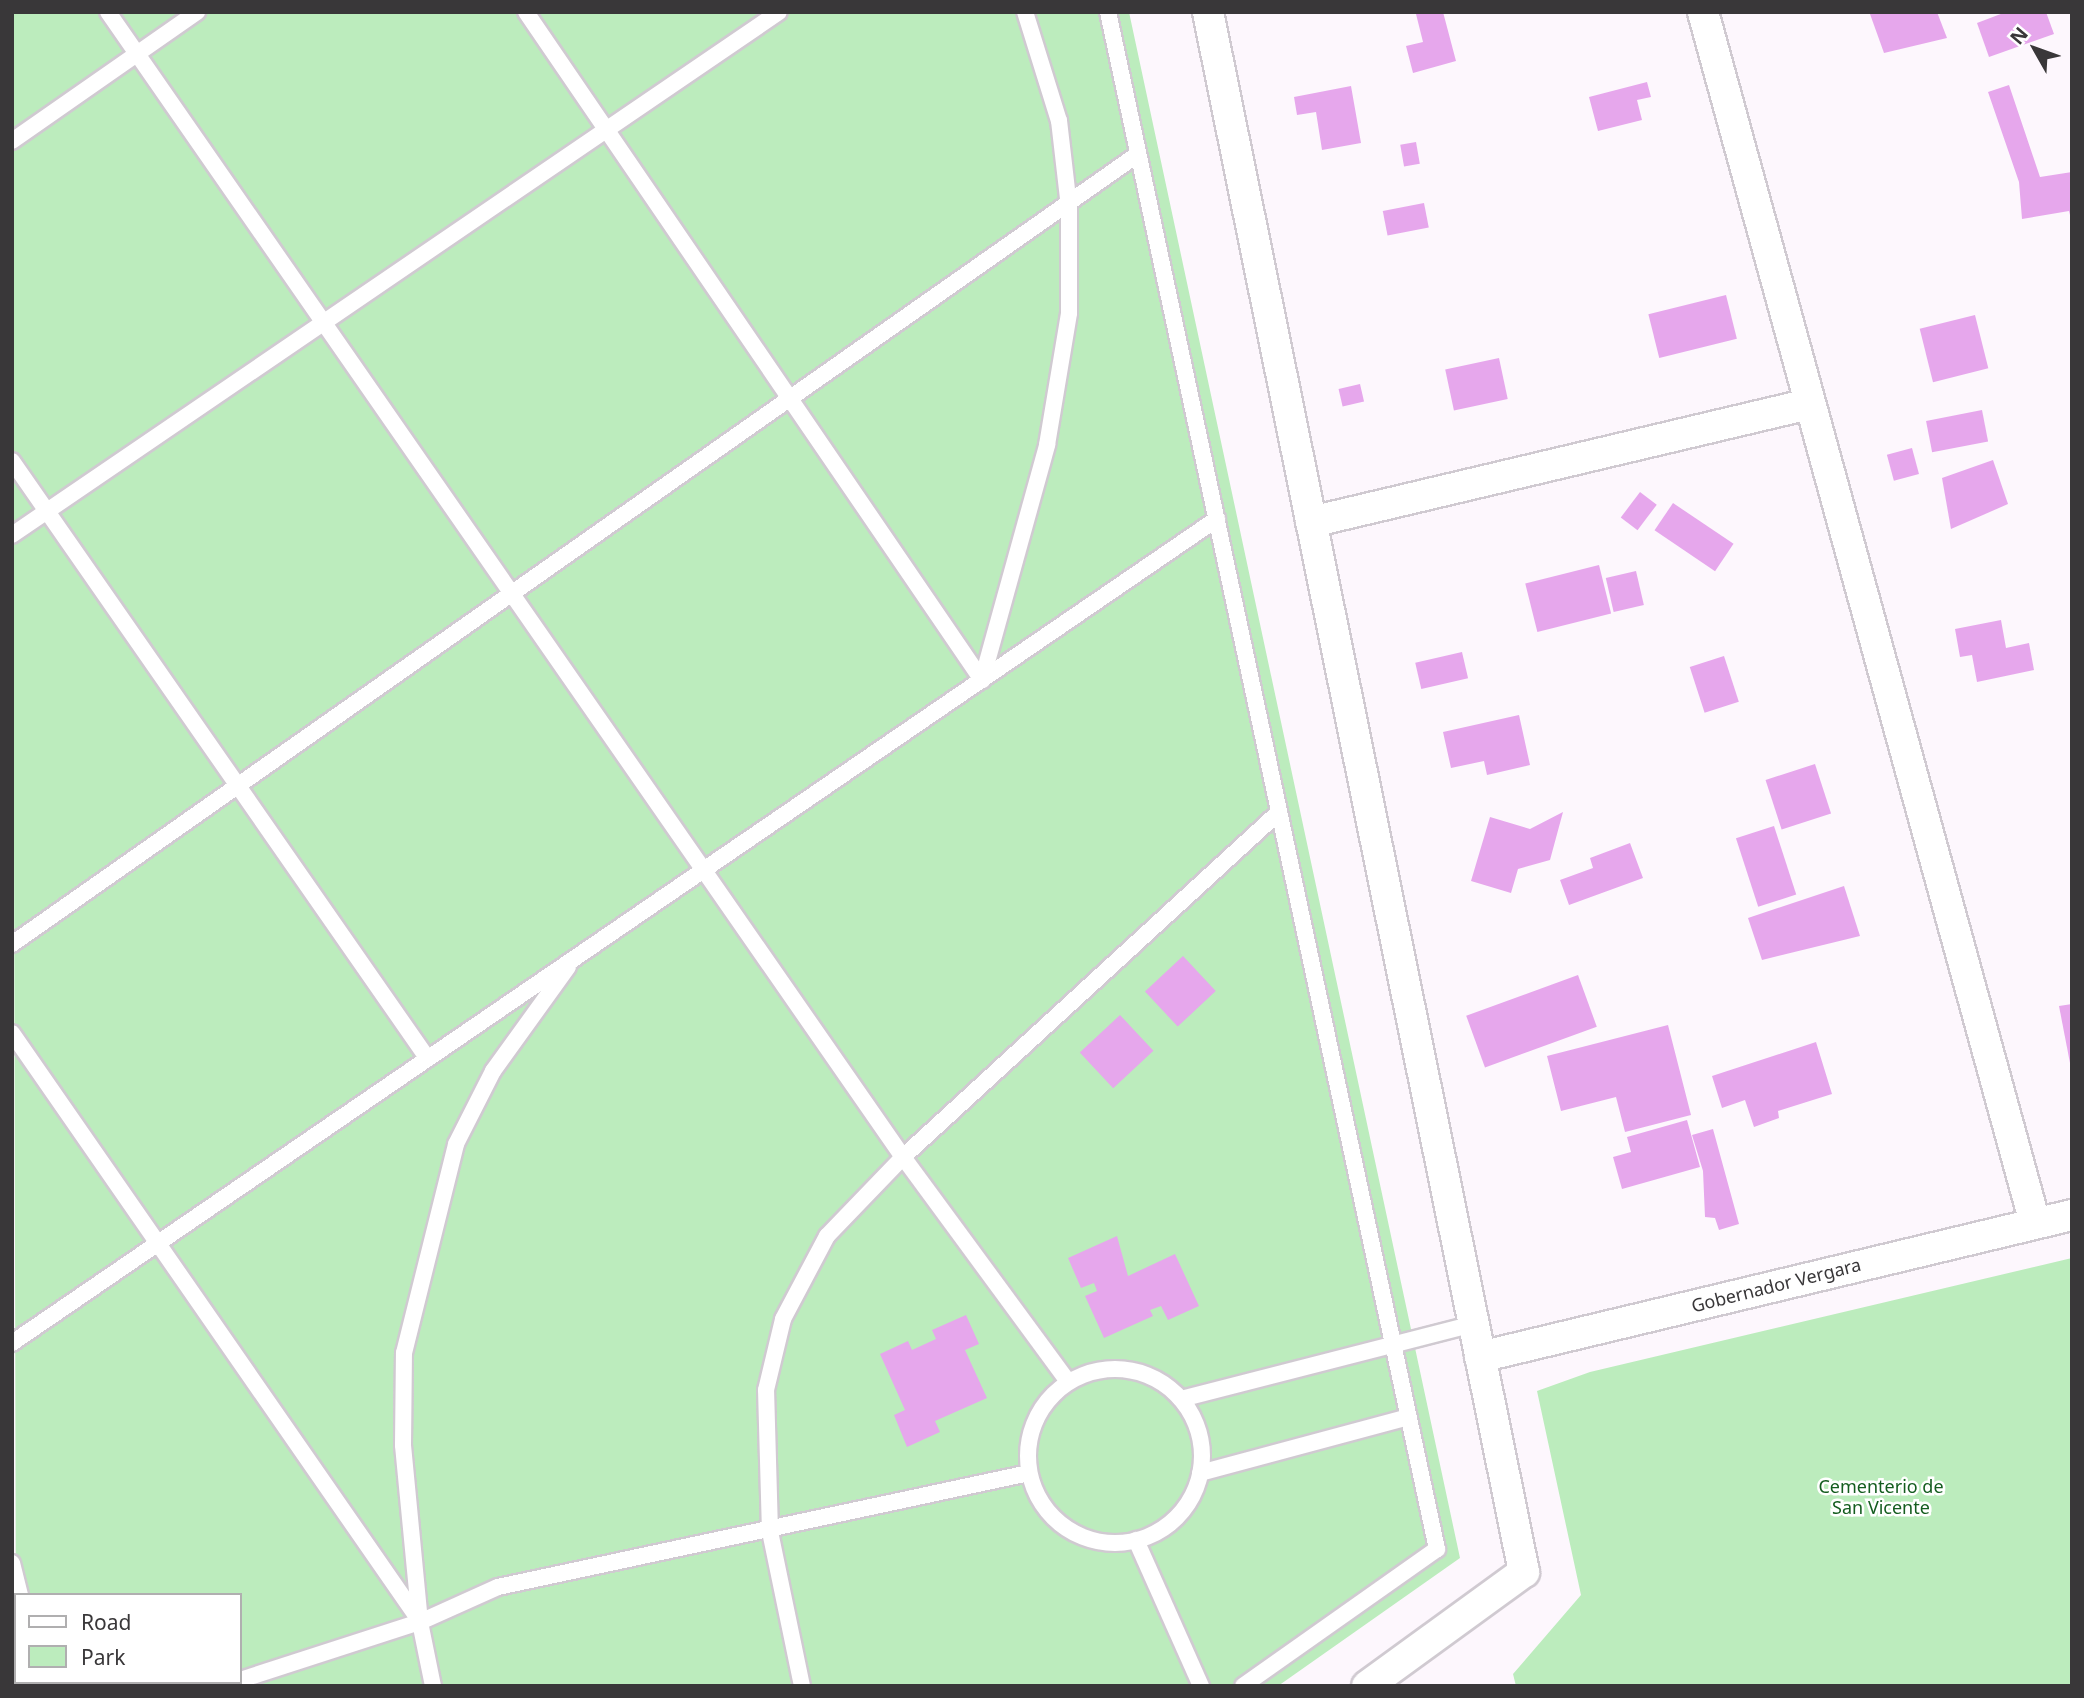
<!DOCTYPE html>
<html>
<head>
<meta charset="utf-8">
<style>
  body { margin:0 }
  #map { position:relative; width:2084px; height:1698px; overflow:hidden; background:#fdf7fd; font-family:"Noto Sans",sans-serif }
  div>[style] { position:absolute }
  .green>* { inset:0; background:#bcecbd }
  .building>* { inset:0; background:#e6a7ec; transform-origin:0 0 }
  .roads { filter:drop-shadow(2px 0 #d0cad1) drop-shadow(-2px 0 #d0cad1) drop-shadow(0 2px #d0cad1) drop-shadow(0 -2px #d0cad1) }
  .service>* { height:16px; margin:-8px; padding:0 8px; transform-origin:8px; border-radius:8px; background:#fff }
  .service>.ring { margin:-8px; padding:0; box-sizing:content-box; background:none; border:16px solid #fff; border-radius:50% }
  .minor>* { height:30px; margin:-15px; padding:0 15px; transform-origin:15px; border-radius:15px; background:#fff }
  span { translate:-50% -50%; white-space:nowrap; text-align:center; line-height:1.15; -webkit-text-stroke:5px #fff; paint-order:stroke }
  .street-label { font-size:18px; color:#393739 }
  .park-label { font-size:18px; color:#145d1f }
  .frame { position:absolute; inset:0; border:14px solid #393739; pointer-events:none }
  .legend { position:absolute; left:14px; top:1593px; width:228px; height:91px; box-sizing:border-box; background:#fff; border:2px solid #b0afb0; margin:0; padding:9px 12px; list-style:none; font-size:21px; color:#393739 }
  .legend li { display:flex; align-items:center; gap:14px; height:35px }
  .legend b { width:35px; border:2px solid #b0afb0 }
  .north { position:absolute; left:2000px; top:14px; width:70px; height:70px; -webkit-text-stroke:5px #fff; paint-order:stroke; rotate:310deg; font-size:19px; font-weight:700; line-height:28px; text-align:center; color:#393739 }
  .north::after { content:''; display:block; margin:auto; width:24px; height:32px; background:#393739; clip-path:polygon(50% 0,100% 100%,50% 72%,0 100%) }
</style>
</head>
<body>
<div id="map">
  <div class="green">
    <div style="clip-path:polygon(12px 12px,1129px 12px,1460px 1558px,1278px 1686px,21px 1686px,240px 1682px,240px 1595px,16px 1595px,16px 1665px)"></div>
    <div style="clip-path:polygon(2072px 1258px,2072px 1686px,1516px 1686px,1513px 1674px,1581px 1595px,1537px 1391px,1590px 1372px)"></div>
  </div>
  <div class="building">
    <div style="clip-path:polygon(1443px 12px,1456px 61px,1413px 73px,1406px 46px,1423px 42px,1416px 14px)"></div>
    <div style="clip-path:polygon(1937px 12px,1947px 38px,1884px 53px,1870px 14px)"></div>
    <div style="clip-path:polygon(2006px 12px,2046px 12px,2054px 34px,1989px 57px,1977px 23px)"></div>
    <div style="clip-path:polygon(1647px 82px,1651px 97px,1637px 100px,1642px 120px,1598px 131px,1589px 97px)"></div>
    <div style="clip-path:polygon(2009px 85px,2040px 177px,2072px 172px,2072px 223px,2069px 211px,2022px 219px,2019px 182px,1988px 92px)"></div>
    <div style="clip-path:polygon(1351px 86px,1361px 143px,1322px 150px,1316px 112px,1297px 115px,1294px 97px)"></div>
    <div style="left:1416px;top:142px;width:22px;height:16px;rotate:80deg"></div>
    <div style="left:1424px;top:203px;width:25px;height:42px;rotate:79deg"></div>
    <div style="left:1726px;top:295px;width:45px;height:80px;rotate:76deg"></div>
    <div style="left:1975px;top:315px;width:55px;height:57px;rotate:76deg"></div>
    <div style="left:1499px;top:358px;width:42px;height:55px;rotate:78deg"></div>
    <div style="left:1360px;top:384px;width:18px;height:22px;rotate:77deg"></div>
    <div style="left:1982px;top:410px;width:32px;height:57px;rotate:79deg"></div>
    <div style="left:1912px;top:448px;width:27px;height:26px;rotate:75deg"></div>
    <div style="clip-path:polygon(1993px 460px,2008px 504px,1951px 529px,1942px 478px)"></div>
    <div style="left:1640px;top:492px;width:21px;height:32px;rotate:37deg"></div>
    <div style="left:1673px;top:503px;width:73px;height:33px;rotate:34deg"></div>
    <div style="left:1599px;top:565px;width:50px;height:76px;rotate:76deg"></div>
    <div style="left:1636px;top:571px;width:35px;height:31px;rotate:77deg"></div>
    <div style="clip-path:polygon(2001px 620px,2006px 648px,2029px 643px,2034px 670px,1977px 682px,1972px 655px,1960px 657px,1955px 629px)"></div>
    <div style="left:1462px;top:652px;width:27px;height:48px;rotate:77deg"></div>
    <div style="left:1724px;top:656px;width:48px;height:36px;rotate:72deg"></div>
    <div style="clip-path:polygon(1519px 715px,1530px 765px,1487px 775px,1484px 761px,1451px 768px,1443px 732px)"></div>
    <div style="left:1815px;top:764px;width:52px;height:52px;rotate:72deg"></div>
    <div style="clip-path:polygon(1563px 812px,1550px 860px,1518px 869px,1511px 893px,1471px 881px,1490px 817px,1530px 829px)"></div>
    <div style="left:1774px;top:826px;width:72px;height:40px;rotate:72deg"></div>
    <div style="clip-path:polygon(1630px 843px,1643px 878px,1569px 905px,1560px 880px,1593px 868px,1590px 858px)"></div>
    <div style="clip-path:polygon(1844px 886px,1860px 936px,1762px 960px,1748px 918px)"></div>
    <div style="left:1183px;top:956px;width:48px;height:52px;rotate:47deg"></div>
    <div style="left:1578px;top:975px;width:55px;height:119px;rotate:70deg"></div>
    <div style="clip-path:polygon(2072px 1004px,2072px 1063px,2070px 1063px,2059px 1006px)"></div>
    <div style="left:1120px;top:1015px;width:49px;height:55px;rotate:47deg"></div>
    <div style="clip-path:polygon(1668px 1025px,1691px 1115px,1625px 1132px,1616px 1097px,1561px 1111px,1547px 1056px)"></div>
    <div style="clip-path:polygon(1816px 1042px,1832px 1094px,1778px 1111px,1779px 1118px,1754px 1127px,1745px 1100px,1722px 1108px,1712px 1076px)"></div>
    <div style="clip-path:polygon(1687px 1120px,1700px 1167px,1622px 1189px,1613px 1157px,1631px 1152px,1627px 1137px)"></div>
    <div style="clip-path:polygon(1713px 1129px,1739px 1224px,1719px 1230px,1715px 1218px,1705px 1217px,1703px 1171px,1692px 1135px)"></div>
    <div style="clip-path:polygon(1117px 1236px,1128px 1276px,1175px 1254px,1199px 1306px,1168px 1320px,1161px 1306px,1150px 1310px,1153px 1316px,1104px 1338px,1085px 1296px,1097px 1291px,1094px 1283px,1081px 1288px,1068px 1258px)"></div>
    <div style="clip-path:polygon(966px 1315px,979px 1344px,965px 1350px,987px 1398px,935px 1421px,940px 1432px,907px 1447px,894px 1415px,905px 1410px,880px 1354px,908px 1341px,912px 1350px,936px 1339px,932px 1330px)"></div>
  </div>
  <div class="roads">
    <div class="service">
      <div style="left:108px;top:12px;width:1394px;rotate:55.23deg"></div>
      <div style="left:903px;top:1157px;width:279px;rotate:53.7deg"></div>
      <div style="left:526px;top:12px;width:809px;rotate:55.68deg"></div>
      <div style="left:1108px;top:12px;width:1572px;rotate:77.92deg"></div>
      <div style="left:1437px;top:1549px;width:237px;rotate:144.8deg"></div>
      <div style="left:12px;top:141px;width:226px;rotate:-34.9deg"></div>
      <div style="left:12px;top:461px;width:728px;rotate:55.18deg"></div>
      <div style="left:12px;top:535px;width:928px;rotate:-34.29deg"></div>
      <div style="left:982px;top:680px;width:244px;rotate:-74.5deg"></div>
      <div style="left:1047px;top:445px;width:134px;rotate:-80.5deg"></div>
      <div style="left:1069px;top:313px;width:106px;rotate:-90deg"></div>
      <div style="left:1069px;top:207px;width:87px;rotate:-96.6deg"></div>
      <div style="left:1059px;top:121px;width:114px;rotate:-107.3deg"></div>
      <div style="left:12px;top:944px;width:1375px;rotate:-35.05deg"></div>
      <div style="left:12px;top:1033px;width:714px;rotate:55.26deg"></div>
      <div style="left:12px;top:1343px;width:1460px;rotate:-34.37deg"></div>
      <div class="ring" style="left:1028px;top:1369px;width:158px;height:158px"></div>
      <div style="left:1181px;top:1399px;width:301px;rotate:-14.4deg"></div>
      <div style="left:1200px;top:1473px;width:216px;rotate:-15deg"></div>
      <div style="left:1136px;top:1540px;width:160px;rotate:66deg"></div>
      <div style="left:12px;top:1563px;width:33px;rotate:76deg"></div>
      <div style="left:240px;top:1680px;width:189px;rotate:-17.9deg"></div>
      <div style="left:420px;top:1622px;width:85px;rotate:-24.2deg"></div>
      <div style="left:498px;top:1587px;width:543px;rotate:-12.12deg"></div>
      <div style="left:40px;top:1682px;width:4px;rotate:76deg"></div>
      <div style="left:213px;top:1686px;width:18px;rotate:-13deg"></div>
      <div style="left:433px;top:1686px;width:65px;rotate:-101.5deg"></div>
      <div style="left:420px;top:1622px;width:178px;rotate:-95.5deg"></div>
      <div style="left:403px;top:1445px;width:92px;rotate:-89.4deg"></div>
      <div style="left:404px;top:1353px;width:215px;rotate:-76deg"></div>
      <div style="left:456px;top:1144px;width:82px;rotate:-63.1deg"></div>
      <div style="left:493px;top:1071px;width:128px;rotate:-54.2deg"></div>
      <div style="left:802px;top:1686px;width:157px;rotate:-101.7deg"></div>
      <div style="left:770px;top:1532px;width:142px;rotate:-91.6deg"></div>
      <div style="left:766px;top:1390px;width:73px;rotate:-76.5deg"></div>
      <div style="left:783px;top:1319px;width:94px;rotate:-62.1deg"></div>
      <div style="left:827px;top:1236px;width:110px;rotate:-46.1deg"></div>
      <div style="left:903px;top:1157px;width:510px;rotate:-42.54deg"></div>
    </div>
    <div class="minor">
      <div style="left:1208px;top:12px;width:1592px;rotate:78.55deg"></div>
      <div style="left:1524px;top:1572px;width:194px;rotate:144deg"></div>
      <div style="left:1703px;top:12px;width:1256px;rotate:74.67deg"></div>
      <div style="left:1311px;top:522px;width:512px;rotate:-13.33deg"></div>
      <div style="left:1480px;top:1357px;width:609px;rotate:-13.49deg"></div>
    </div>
  </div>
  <div class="street-label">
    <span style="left:1776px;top:1285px;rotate:-14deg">Gobernador Vergara</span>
  </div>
  <div class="park-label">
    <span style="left:1881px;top:1497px">Cementerio de<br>San Vicente</span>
  </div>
  <div class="frame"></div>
  <ul class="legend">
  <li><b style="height:9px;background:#fff"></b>Road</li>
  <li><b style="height:19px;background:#bcecbd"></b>Park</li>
  </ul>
  <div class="north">N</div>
</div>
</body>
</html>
